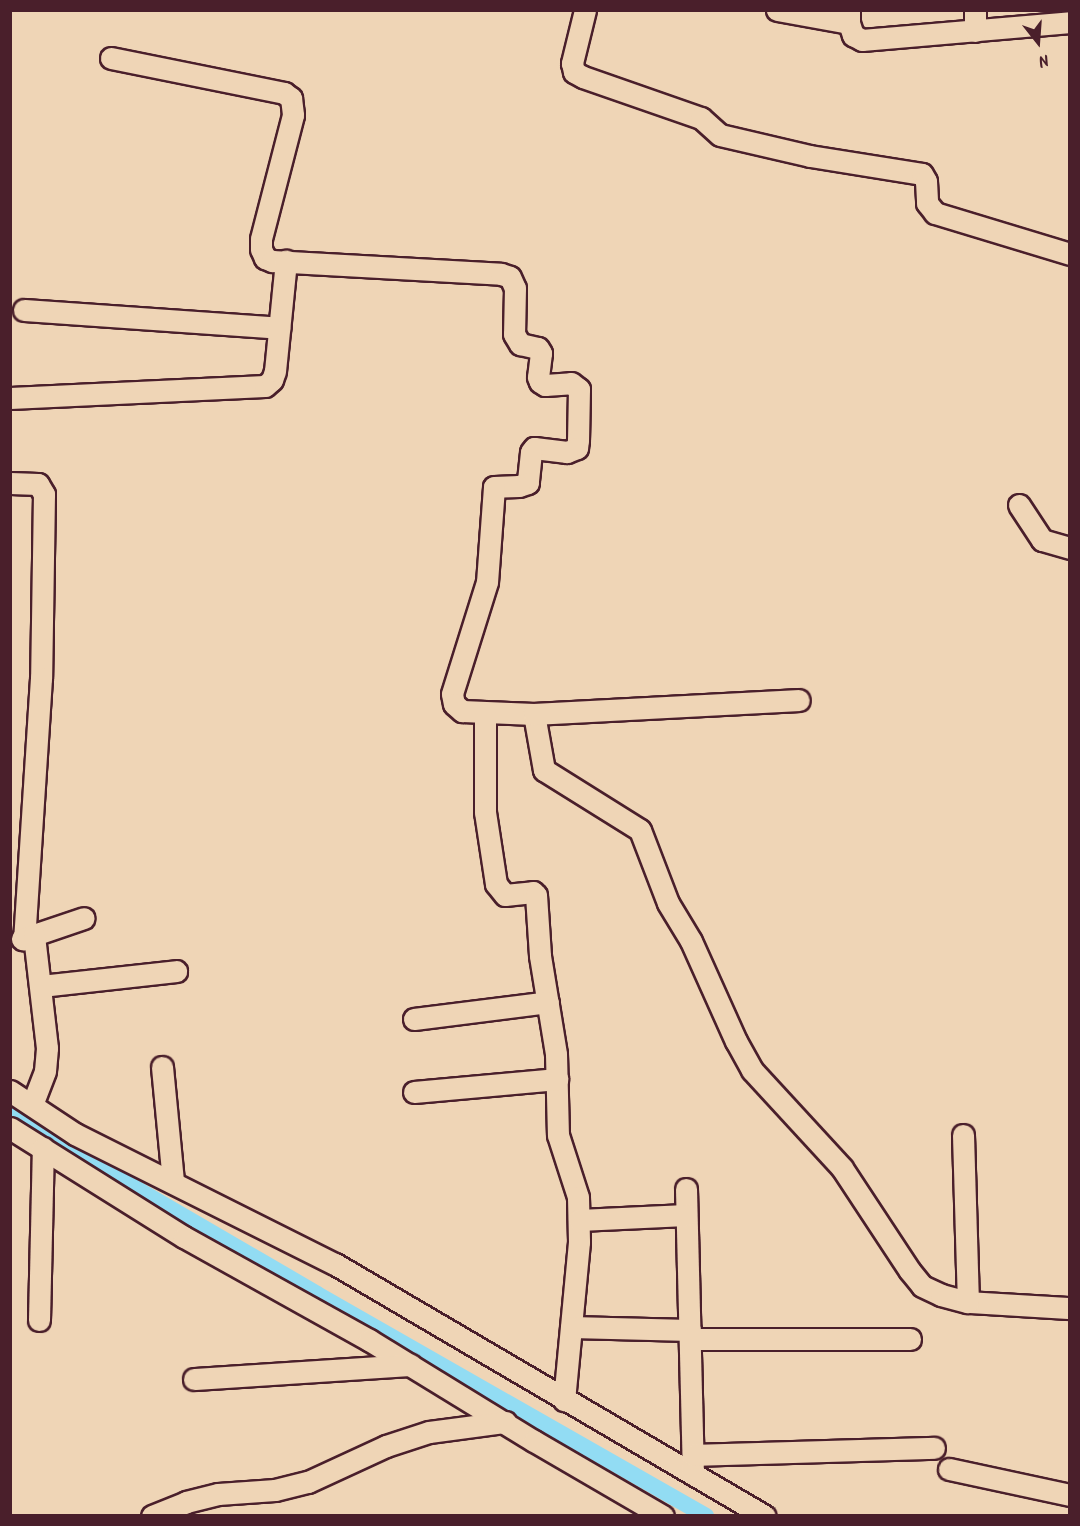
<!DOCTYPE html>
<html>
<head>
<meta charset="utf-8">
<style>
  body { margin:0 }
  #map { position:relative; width:1080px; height:1526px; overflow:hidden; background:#efd5b6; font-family:Kalam,sans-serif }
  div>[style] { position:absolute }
  .canal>* { height:16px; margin:-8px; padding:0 8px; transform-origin:8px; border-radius:8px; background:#92dcf3 }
  .roads { filter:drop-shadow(2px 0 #4a1f2b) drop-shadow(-2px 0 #4a1f2b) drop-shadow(0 2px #4a1f2b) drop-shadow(0 -2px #4a1f2b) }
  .minor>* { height:21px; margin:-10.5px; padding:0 10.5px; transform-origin:10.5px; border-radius:10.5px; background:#efd5b6 }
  span { translate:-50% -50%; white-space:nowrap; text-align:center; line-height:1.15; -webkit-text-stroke:6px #efd5b6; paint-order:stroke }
  .frame { position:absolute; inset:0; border:12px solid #4a1f2b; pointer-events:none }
  .north { position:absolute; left:1008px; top:12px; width:60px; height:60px; -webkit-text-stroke:4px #efd5b6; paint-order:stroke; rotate:163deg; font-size:16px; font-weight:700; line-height:24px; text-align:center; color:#4a1f2b }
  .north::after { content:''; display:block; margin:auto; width:21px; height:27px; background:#4a1f2b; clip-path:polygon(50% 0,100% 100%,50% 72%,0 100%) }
</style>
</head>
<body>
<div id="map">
  <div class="canal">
    <div style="left:10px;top:1115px;width:355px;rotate:30.2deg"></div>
    <div style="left:317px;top:1294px;width:448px;rotate:29.7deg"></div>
  </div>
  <div class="roads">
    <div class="minor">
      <div style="left:585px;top:10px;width:55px;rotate:103.8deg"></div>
      <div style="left:572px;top:63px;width:9px;rotate:77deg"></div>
      <div style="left:574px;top:72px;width:10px;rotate:29deg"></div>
      <div style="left:583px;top:77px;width:125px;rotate:19.2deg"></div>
      <div style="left:701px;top:118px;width:25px;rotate:42deg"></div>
      <div style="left:720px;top:135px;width:92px;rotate:13.1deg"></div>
      <div style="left:810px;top:156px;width:113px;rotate:9.1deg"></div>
      <div style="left:922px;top:174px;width:8px;rotate:60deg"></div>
      <div style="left:926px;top:181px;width:22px;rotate:87deg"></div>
      <div style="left:927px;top:203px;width:13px;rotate:51deg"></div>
      <div style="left:935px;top:213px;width:141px;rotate:16.9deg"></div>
      <div style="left:777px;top:10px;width:73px;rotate:10.2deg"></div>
      <div style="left:849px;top:10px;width:13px;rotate:90deg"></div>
      <div style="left:849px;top:23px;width:13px;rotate:72deg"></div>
      <div style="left:853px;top:35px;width:10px;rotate:29deg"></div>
      <div style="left:862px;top:40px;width:209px;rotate:-4.9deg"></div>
      <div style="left:975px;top:31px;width:21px;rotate:-90deg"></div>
      <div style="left:111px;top:58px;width:177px;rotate:11.4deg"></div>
      <div style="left:284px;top:93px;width:9px;rotate:36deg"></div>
      <div style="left:291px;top:98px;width:17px;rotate:83deg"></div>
      <div style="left:293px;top:115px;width:128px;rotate:104.5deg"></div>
      <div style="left:261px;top:239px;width:10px;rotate:90deg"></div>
      <div style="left:261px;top:249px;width:10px;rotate:66deg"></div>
      <div style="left:265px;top:258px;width:8px;rotate:23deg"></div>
      <div style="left:272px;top:261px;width:229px;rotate:3.2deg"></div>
      <div style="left:501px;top:274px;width:9px;rotate:18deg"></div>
      <div style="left:510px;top:277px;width:12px;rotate:66deg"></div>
      <div style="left:515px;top:288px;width:46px;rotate:91.2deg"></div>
      <div style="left:514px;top:334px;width:12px;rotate:59deg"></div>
      <div style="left:520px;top:344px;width:18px;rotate:13deg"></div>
      <div style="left:538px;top:348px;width:6px;rotate:59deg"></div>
      <div style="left:541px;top:353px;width:24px;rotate:97deg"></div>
      <div style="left:538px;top:377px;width:5px;rotate:68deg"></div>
      <div style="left:540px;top:382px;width:6px;rotate:31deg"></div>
      <div style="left:545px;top:385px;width:26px;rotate:-4deg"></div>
      <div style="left:571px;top:383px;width:10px;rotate:37deg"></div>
      <div style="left:579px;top:389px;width:51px;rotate:91.1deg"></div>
      <div style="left:578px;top:440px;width:8px;rotate:97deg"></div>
      <div style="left:577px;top:448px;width:11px;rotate:158deg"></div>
      <div style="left:567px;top:452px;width:33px;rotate:-173deg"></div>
      <div style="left:534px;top:448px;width:5px;rotate:127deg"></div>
      <div style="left:531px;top:452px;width:31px;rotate:96deg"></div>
      <div style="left:528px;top:483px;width:9px;rotate:162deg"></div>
      <div style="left:519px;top:486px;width:25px;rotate:178deg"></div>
      <div style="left:494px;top:487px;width:95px;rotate:94.2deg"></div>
      <div style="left:487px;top:582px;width:117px;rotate:107.4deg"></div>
      <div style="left:452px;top:694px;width:10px;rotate:79deg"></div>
      <div style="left:454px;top:704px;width:11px;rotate:41deg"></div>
      <div style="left:462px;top:711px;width:72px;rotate:2.4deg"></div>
      <div style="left:534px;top:714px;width:57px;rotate:79.9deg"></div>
      <div style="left:544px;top:770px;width:113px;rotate:32deg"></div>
      <div style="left:640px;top:830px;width:78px;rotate:69deg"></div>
      <div style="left:668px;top:903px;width:44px;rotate:58.8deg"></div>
      <div style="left:691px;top:941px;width:110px;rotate:65.8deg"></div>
      <div style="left:736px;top:1041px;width:33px;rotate:61deg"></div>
      <div style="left:752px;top:1070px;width:133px;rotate:47.4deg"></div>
      <div style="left:842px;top:1168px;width:123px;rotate:56.6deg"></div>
      <div style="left:910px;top:1271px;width:19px;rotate:51deg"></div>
      <div style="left:922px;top:1286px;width:21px;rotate:25deg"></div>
      <div style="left:941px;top:1295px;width:28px;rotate:15deg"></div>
      <div style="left:968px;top:1302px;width:102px;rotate:3.4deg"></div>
      <div style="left:24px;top:310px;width:256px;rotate:4deg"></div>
      <div style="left:10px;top:398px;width:255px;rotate:-2.7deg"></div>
      <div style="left:265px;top:386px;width:9px;rotate:-41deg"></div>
      <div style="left:272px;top:380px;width:9px;rotate:-72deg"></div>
      <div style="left:275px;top:371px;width:111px;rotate:-84.3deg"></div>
      <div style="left:10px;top:483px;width:28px;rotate:2deg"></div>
      <div style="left:38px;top:484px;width:12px;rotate:59deg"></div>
      <div style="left:44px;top:494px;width:184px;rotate:90.9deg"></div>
      <div style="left:41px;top:678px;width:262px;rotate:93.7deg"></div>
      <div style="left:1019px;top:505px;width:42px;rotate:56.7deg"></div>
      <div style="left:1042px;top:540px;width:29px;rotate:16deg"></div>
      <div style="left:485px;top:714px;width:98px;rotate:90deg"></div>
      <div style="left:485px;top:812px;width:73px;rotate:81.3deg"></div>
      <div style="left:496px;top:884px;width:14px;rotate:51deg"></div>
      <div style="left:505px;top:895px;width:28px;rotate:-6deg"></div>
      <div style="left:533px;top:892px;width:4px;rotate:45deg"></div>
      <div style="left:536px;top:895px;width:61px;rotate:86.2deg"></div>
      <div style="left:540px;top:956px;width:99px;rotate:80.7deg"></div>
      <div style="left:556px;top:1054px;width:81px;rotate:88.6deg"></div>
      <div style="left:558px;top:1135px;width:65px;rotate:72.1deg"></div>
      <div style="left:578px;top:1197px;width:45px;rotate:88.7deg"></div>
      <div style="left:579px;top:1242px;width:159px;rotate:95.4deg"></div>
      <div style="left:534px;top:714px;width:265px;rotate:-3deg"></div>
      <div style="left:22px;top:939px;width:65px;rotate:-18.7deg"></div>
      <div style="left:41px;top:986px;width:136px;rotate:-6.3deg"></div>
      <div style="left:414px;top:1019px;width:135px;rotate:-7.2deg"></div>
      <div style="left:162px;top:1067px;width:116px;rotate:84.5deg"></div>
      <div style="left:10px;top:1091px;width:78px;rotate:33.5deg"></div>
      <div style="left:75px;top:1134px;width:291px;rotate:26.6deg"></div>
      <div style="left:335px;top:1264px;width:498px;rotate:30.4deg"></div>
      <div style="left:414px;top:1092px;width:144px;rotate:-5.2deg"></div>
      <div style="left:32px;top:1105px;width:36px;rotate:-69deg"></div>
      <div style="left:45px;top:1071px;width:23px;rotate:-85deg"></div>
      <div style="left:47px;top:1048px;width:114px;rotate:-96.6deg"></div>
      <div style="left:10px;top:1128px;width:205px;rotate:32.1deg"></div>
      <div style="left:184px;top:1237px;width:212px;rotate:29.1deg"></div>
      <div style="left:369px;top:1340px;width:193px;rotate:31.5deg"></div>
      <div style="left:534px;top:1441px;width:149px;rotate:30.2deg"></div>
      <div style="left:963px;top:1135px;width:167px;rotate:88.3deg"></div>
      <div style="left:686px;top:1189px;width:285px;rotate:88.6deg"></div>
      <div style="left:579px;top:1220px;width:107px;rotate:-2.7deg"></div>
      <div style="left:39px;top:1320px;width:172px;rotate:-88.7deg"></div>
      <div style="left:571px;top:1327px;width:119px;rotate:1.4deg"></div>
      <div style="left:690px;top:1339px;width:220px"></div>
      <div style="left:194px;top:1379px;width:217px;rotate:-3.7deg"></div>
      <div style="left:693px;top:1455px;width:241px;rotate:-1.7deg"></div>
      <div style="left:949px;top:1469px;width:124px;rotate:12.1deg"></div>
      <div style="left:152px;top:1516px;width:37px;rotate:-22deg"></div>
      <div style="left:186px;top:1502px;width:33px;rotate:-14deg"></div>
      <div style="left:218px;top:1494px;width:57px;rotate:-4deg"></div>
      <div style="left:275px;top:1490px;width:34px;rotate:-14deg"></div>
      <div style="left:308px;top:1482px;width:86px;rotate:-24.8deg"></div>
      <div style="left:386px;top:1446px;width:45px;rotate:-18deg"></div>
      <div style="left:429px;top:1432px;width:77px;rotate:-7.5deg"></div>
    </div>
  </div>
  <div class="frame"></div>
  <div class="north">N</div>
</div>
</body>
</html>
